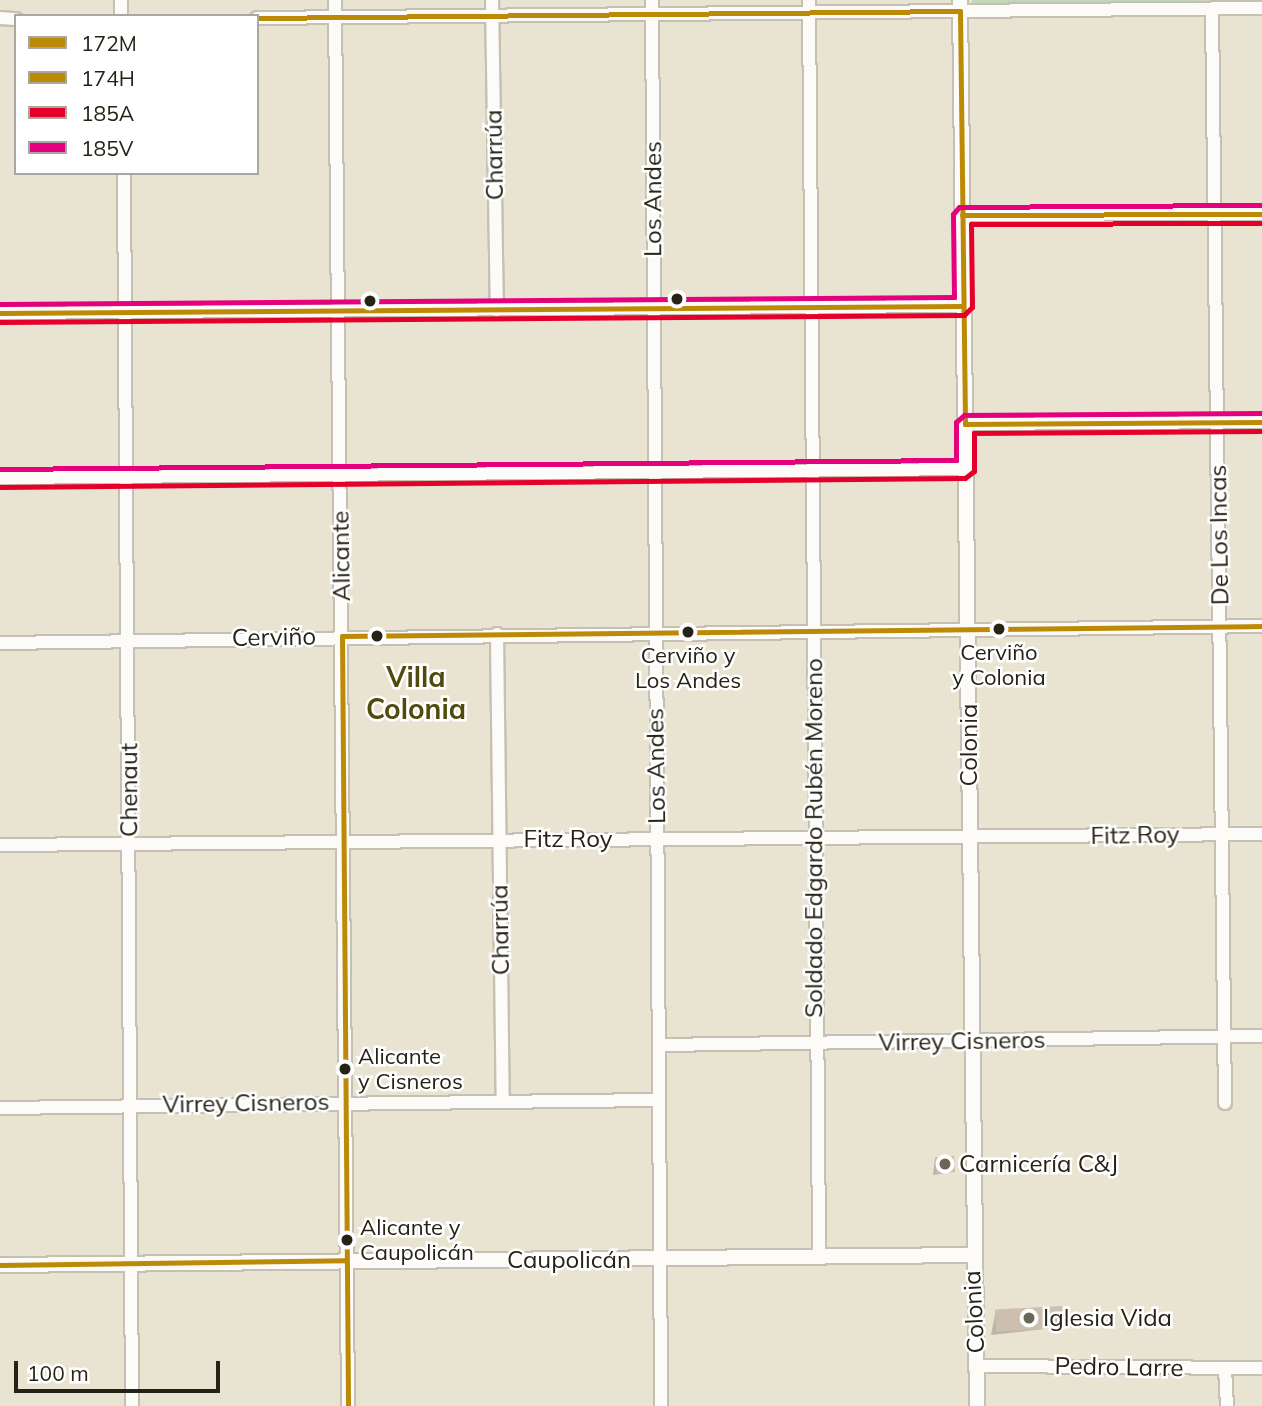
<!DOCTYPE html>
<html>
<head>
<meta charset="utf-8">
<style>
  body { margin:0 }
  #map { position:relative; width:1262px; height:1406px; overflow:hidden; background:#e9e3d2; font-family:Mulish,sans-serif }
  div>[style] { position:absolute }
  .green>* { inset:0; background:#c1d6ba }
  .shadow>* { inset:0; background:#0003 }
  .building>* { inset:0; background:#ccbfb0; transform-origin:0 0 }
  .roads { filter:drop-shadow(2px 0 #c5c0b3) drop-shadow(-2px 0 #c5c0b3) drop-shadow(0 2px #c5c0b3) drop-shadow(0 -2px #c5c0b3) }
  .minor>* { height:12px; margin:-6px; padding:0 6px; transform-origin:6px; border-radius:6px; background:#fcfbf8 }
  .tertiary>* { height:14px; margin:-7px; padding:0 7px; transform-origin:7px; border-radius:7px; background:#fcfbf8 }
  .bus-1>* { height:5px; margin:-2.5px; padding:0 2.5px; transform-origin:2.5px; border-radius:2.5px; background:#bd8a07 }
  .bus-2>* { height:5px; margin:-2.5px; padding:0 2.5px; transform-origin:2.5px; border-radius:2.5px; background:#bd8a07 }
  .bus-3>* { height:5px; margin:-2.5px; padding:0 2.5px; transform-origin:2.5px; border-radius:2.5px; background:#e4002b }
  .bus-4>* { height:5px; margin:-2.5px; padding:0 2.5px; transform-origin:2.5px; border-radius:2.5px; background:#e5007d }
  .dots>* { width:19px; height:19px; translate:-50% -50%; box-sizing:border-box; border:4px solid #fff; border-radius:50% }
  span { translate:-50% -50%; white-space:nowrap; text-align:center; line-height:1.15; -webkit-text-stroke:5px #fff; paint-order:stroke }
  .bus-label { font-size:22px; color:#262216 }
  .left { translate:0 -50%; text-align:left }
  .street-label { font-size:24px; color:#262216 }
  .poi-label { font-size:24px; color:#262216 }
  .quarter-label { font-size:28px; color:#504b0c; font-weight:700 }
  .legend { position:absolute; left:14px; top:14px; width:245px; height:161px; box-sizing:border-box; background:#fff; border:2px solid #a8a7a2; margin:0; padding:9px 12px; list-style:none; font-size:21px; color:#262216 }
  .legend li { display:flex; align-items:center; gap:14px; height:35px }
  .legend b { width:35px; border:2px solid #a8a7a2 }
  .scale { position:absolute; left:14px; top:1361px; width:206px; height:32px; box-sizing:border-box; border:4px solid #262216; border-top:0; padding-left:9px; font-size:21px; line-height:24px; white-space:nowrap; color:#262216; -webkit-text-stroke:5px #fff; paint-order:stroke }
</style>
</head>
<body>
<div id="map">
  <div class="green">
    <div style="clip-path:polygon(972px 0,1247px 0,972px 5px)"></div>
  </div>
  <div class="shadow">
    <div style="clip-path:polygon(935px 1158px,953px 1172px,933px 1175px)"></div>
    <div style="clip-path:polygon(996px 1310px,1061px 1327px,991px 1335px)"></div>
  </div>
  <div class="building">
    <div style="left:954px;top:1156px;width:16px;height:19px;rotate:86deg"></div>
    <div style="left:1062px;top:1306px;width:22px;height:67px;rotate:87deg"></div>
  </div>
  <div class="roads">
    <div class="minor">
      <div style="left:335px;top:0;width:1406px;rotate:89.47deg"></div>
      <div style="left:492px;top:0;width:310px;rotate:89.1deg"></div>
      <div style="left:652px;top:0;width:1406px;rotate:89.63deg"></div>
      <div style="left:809px;top:0;width:1256px;rotate:89.54deg"></div>
      <div style="left:1212px;top:9px;width:1094px;rotate:89.32deg"></div>
      <div style="left:121px;top:16px;width:16px;rotate:-90deg"></div>
      <div style="left:0;top:18px;width:16px;rotate:4deg"></div>
      <div style="left:257px;top:18px;width:1005px;rotate:-0.57deg"></div>
      <div style="left:124px;top:173px;width:1233px;rotate:89.63deg"></div>
      <div style="left:962px;top:215px;width:300px;rotate:-0.2deg"></div>
      <div style="left:0;top:313px;width:963px;rotate:-0.42deg"></div>
      <div style="left:965px;top:424px;width:297px;rotate:-0.4deg"></div>
      <div style="left:0;top:478px;width:965px;rotate:-0.53deg"></div>
      <div style="left:497px;top:634px;width:467px;rotate:89.3deg"></div>
      <div style="left:0;top:643px;width:1262px;rotate:-0.77deg"></div>
      <div style="left:0;top:845px;width:1262px;rotate:-0.5deg"></div>
      <div style="left:661px;top:1045px;width:601px;rotate:-0.86deg"></div>
      <div style="left:0;top:1108px;width:659px;rotate:-0.7deg"></div>
      <div style="left:976px;top:1366px;width:286px;rotate:0.4deg"></div>
      <div style="left:1225px;top:1368px;width:38px;rotate:87deg"></div>
    </div>
    <div class="tertiary">
      <div style="left:960px;top:0;width:1406px;rotate:89.31deg"></div>
      <div style="left:0;top:1265px;width:971px;rotate:-0.59deg"></div>
    </div>
  </div>
  <div class="bus-1">
    <div style="left:342px;top:636px;width:920px;rotate:-0.62deg"></div>
    <div style="left:342px;top:636px;width:770px;rotate:89.55deg"></div>
    <div style="left:0;top:1265px;width:346px;rotate:-0.8deg"></div>
  </div>
  <div class="bus-2">
    <div style="left:257px;top:18px;width:703px;rotate:-0.57deg"></div>
    <div style="left:960px;top:11px;width:413px;rotate:89.3deg"></div>
    <div style="left:965px;top:424px;width:297px;rotate:-0.4deg"></div>
    <div style="left:962px;top:215px;width:300px;rotate:-0.2deg"></div>
    <div style="left:0;top:313px;width:963px;rotate:-0.42deg"></div>
  </div>
  <div class="bus-3">
    <div style="left:0;top:322px;width:964px;rotate:-0.42deg"></div>
    <div style="left:964px;top:315px;width:11px;rotate:-45deg"></div>
    <div style="left:972px;top:307px;width:83px;rotate:-90.7deg"></div>
    <div style="left:971px;top:224px;width:291px;rotate:-0.2deg"></div>
    <div style="left:0;top:487px;width:965px;rotate:-0.53deg"></div>
    <div style="left:965px;top:478px;width:11px;rotate:-38deg"></div>
    <div style="left:974px;top:471px;width:38px;rotate:-90deg"></div>
    <div style="left:974px;top:433px;width:288px;rotate:-0.4deg"></div>
  </div>
  <div class="bus-4">
    <div style="left:0;top:304px;width:954px;rotate:-0.42deg"></div>
    <div style="left:954px;top:297px;width:83px;rotate:-90.7deg"></div>
    <div style="left:953px;top:214px;width:9px;rotate:-49deg"></div>
    <div style="left:959px;top:207px;width:303px;rotate:-0.4deg"></div>
    <div style="left:0;top:469px;width:956px;rotate:-0.54deg"></div>
    <div style="left:956px;top:460px;width:38px;rotate:-90deg"></div>
    <div style="left:956px;top:422px;width:11px;rotate:-41deg"></div>
    <div style="left:964px;top:415px;width:298px;rotate:-0.4deg"></div>
  </div>
  <div class="dots">
    <div style="left:677px;top:299px;background:#262216"></div>
    <div style="left:370px;top:301px;background:#262216"></div>
    <div style="left:999px;top:629px;background:#262216"></div>
    <div style="left:688px;top:632px;background:#262216"></div>
    <div style="left:377px;top:636px;background:#262216"></div>
    <div style="left:345px;top:1069px;background:#262216"></div>
    <div style="left:945px;top:1164px;background:#6a6658"></div>
    <div style="left:347px;top:1240px;background:#262216"></div>
    <div style="left:1029px;top:1318px;background:#6a6658"></div>
  </div>
  <div class="bus-label">
    <span style="left:999px;top:665px">Cerviño<br>y Colonia</span>
    <span style="left:688px;top:668px">Cerviño y<br>Los Andes</span>
    <span class="left" style="left:358px;top:1069px">Alicante<br>y Cisneros</span>
    <span class="left" style="left:360px;top:1240px">Alicante y<br>Caupolicán</span>
  </div>
  <div class="street-label">
    <span style="left:494px;top:155px;rotate:-91deg">Charrúa</span>
    <span style="left:653px;top:199px;rotate:-90deg">Los Andes</span>
    <span style="left:1219px;top:535px;rotate:-91deg">De Los Incas</span>
    <span style="left:341px;top:556px;rotate:-91deg">Alicante</span>
    <span style="left:274px;top:637px;rotate:-1deg">Cerviño</span>
    <span style="left:969px;top:745px;rotate:-90deg">Colonia</span>
    <span style="left:656px;top:766px;rotate:-91deg">Los Andes</span>
    <span style="left:129px;top:790px;rotate:-90deg">Chenaut</span>
    <span style="left:1135px;top:835px;rotate:-1deg">Fitz Roy</span>
    <span style="left:814px;top:838px;rotate:-90deg">Soldado Edgardo Rubén Moreno</span>
    <span style="left:568px;top:839px">Fitz Roy</span>
    <span style="left:500px;top:930px;rotate:-91deg">Charrúa</span>
    <span style="left:962px;top:1041px;rotate:-1deg">Virrey Cisneros</span>
    <span style="left:246px;top:1103px;rotate:-1deg">Virrey Cisneros</span>
    <span style="left:569px;top:1260px">Caupolicán</span>
    <span style="left:974px;top:1312px;rotate:-93deg">Colonia</span>
    <span style="left:1119px;top:1367px;rotate:1deg">Pedro Larre</span>
  </div>
  <div class="poi-label">
    <span class="left" style="left:959px;top:1164px">Carnicería C&amp;J</span>
    <span class="left" style="left:1043px;top:1318px">Iglesia Vida</span>
  </div>
  <div class="quarter-label">
    <span style="left:416px;top:693px">Villa<br>Colonia</span>
  </div>
  <ul class="legend">
  <li><b style="height:9px;background:#bd8a07"></b>172M</li>
  <li><b style="height:9px;background:#bd8a07"></b>174H</li>
  <li><b style="height:9px;background:#e4002b"></b>185A</li>
  <li><b style="height:9px;background:#e5007d"></b>185V</li>
  </ul>
  <div class="scale">100 m</div>
</div>
</body>
</html>
